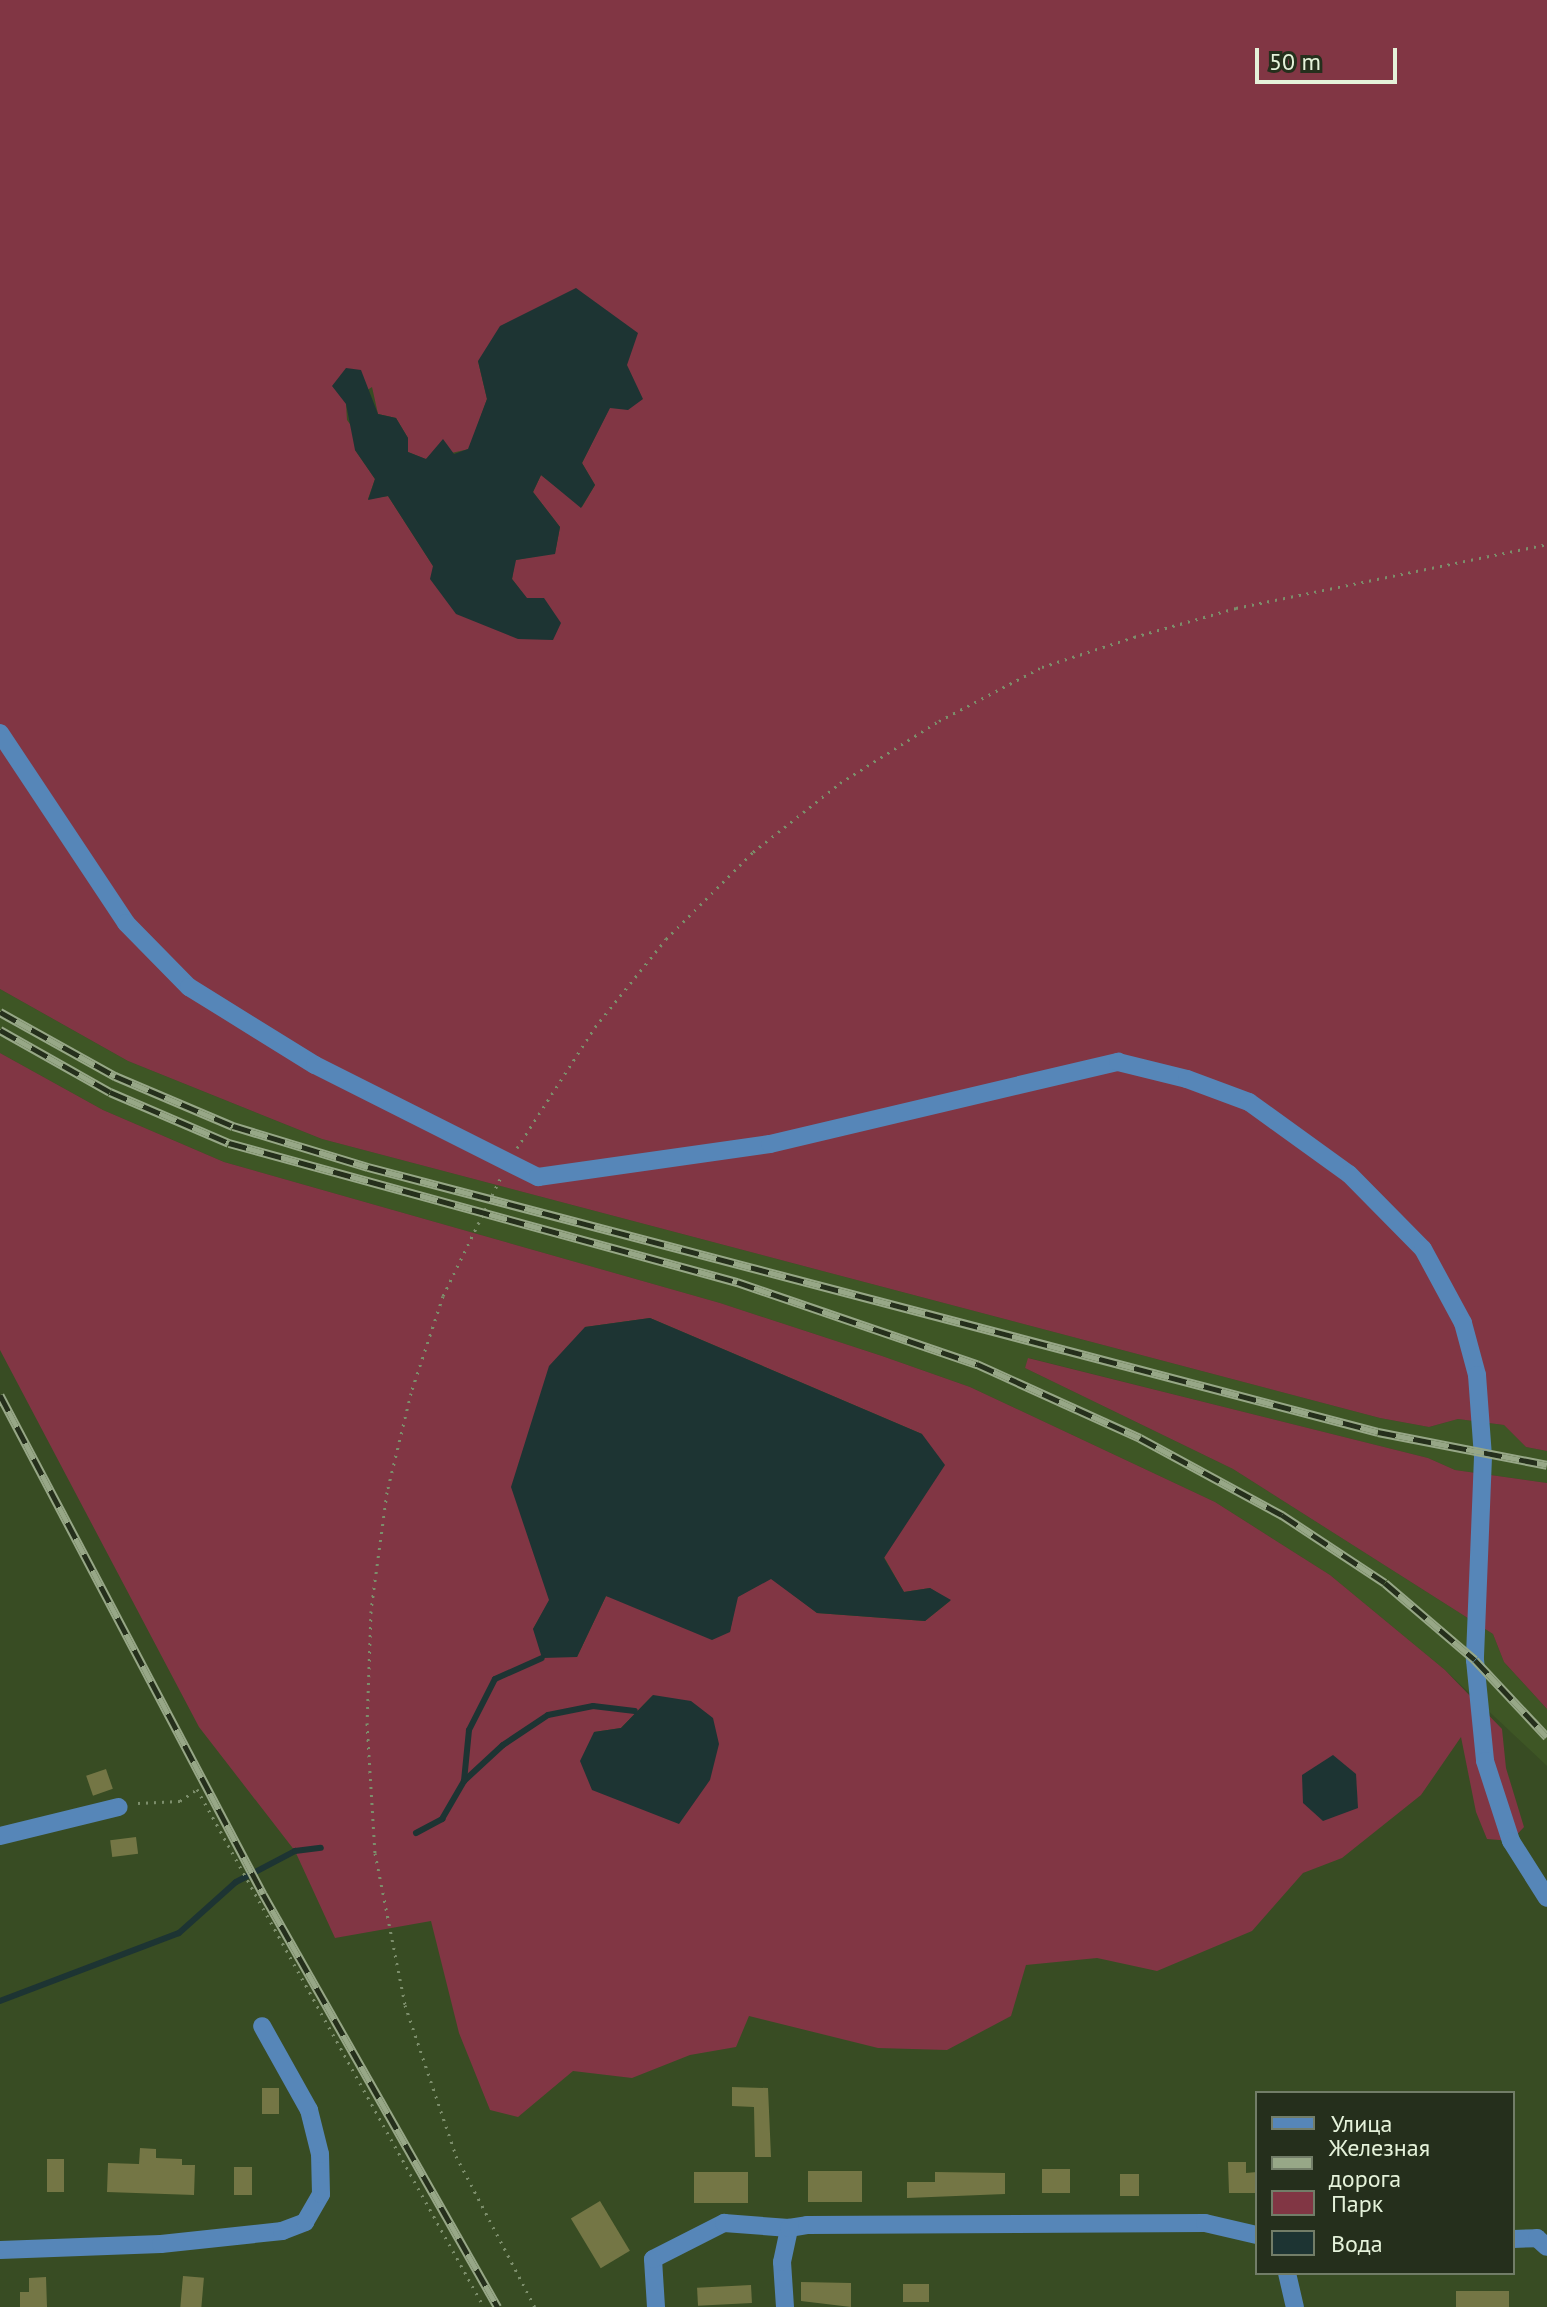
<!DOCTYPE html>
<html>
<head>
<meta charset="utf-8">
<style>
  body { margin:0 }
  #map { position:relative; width:1547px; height:2307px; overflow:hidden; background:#384c23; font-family:"PT Sans",sans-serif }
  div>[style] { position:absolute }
  .built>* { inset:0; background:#3e5625 }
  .green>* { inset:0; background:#813644 }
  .water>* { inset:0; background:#1d3433 }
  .stream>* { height:6px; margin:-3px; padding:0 3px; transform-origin:3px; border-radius:3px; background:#1d3433 }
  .building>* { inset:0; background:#747645; transform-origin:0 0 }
  .path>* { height:3px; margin-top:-1.5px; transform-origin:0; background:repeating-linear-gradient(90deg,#7c8e6b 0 2px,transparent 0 8px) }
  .minor>* { height:18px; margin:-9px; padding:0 9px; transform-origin:9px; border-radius:9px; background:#5686b8 }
  .rail>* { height:9px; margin-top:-4.5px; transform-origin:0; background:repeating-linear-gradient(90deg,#252f1c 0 18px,#97a787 0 36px); box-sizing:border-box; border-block:2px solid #97a787 }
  span { translate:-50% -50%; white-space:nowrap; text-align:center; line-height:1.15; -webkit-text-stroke:6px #252f1c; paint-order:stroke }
  .legend { position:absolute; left:1255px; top:2091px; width:260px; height:184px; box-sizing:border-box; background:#252f1c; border:2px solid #727d68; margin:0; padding:10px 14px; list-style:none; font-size:24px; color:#e5f2da }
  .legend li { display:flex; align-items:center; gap:16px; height:40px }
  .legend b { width:40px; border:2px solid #727d68 }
  .scale { position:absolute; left:1255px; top:48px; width:142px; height:36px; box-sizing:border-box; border:4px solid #e5f2da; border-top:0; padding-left:10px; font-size:24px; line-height:28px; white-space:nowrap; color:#e5f2da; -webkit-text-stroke:6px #252f1c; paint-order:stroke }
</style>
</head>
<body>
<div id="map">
  <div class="built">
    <div style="clip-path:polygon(0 989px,128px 1061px,322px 1139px,1380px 1418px,1429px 1427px,1458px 1419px,1504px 1425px,1526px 1447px,1547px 1451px,1547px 1483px,1455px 1470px,1428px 1458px,1029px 1358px,1025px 1368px,1233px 1469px,1493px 1634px,1504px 1662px,1547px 1709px,1547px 1766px,1445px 1670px,1330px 1575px,1215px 1502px,970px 1387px,882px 1356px,720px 1303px,224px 1162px,103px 1110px,0 1053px)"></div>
  </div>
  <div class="green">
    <div style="clip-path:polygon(evenodd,0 0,1547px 0,1547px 1451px,1526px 1447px,1504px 1425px,1458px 1419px,1429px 1427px,1380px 1418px,322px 1139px,128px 1061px,0 989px,0 0,478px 361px,610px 407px,582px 463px,595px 485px,582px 507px,541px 475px,533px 492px,560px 527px,555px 553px,515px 560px,512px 579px,527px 599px,433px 566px,388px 496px,368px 499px,375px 479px,355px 450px,356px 432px,347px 420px,346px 404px,372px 387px,378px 414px,396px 418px,408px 438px,408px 452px,425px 459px,469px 449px,487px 399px,478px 361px)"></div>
    <div style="clip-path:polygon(evenodd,0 1053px,103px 1110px,224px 1162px,720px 1303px,882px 1356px,970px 1387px,1215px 1502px,1330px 1575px,1445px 1670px,1502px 1729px,1506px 1768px,1524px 1827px,1511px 1841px,1487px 1839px,1476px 1812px,1461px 1737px,1421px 1795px,1342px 1858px,1303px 1873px,1252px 1931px,1157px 1971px,1097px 1958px,1026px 1965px,1011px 2016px,947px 2050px,878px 2048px,749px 2016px,736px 2047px,690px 2055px,632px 2078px,573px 2071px,518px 2117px,490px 2110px,459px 2033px,431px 1921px,335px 1938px,295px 1851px,199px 1727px,0 1350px,0 1053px,650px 1318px,922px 1434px,884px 1557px,904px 1592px,930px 1588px,950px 1601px,925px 1621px,817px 1613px,771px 1578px,737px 1597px,730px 1631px,606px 1596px,577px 1657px,533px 1629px,549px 1601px,585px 1327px,650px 1318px,0 1053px,653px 1695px,592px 1790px,594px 1732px,621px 1728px,653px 1695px)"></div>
    <div style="clip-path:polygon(1028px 1358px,1428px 1458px,1455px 1470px,1547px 1483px,1547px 1709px,1504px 1662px,1493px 1634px,1233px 1469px,1025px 1368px)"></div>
  </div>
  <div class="water">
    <div style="clip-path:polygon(576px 288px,638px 333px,627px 365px,643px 399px,628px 410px,610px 408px,582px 463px,595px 485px,581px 508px,541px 475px,533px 492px,560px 527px,555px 554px,516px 560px,512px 579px,527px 598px,544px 598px,561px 623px,553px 640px,518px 639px,456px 614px,430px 579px,433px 566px,388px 496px,368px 500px,375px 479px,355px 450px,346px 404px,332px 386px,346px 368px,361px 370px,378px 414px,396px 418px,408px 438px,408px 452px,426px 459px,443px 439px,454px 454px,468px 449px,487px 399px,478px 361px,500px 326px)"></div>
    <div style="clip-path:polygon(650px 1318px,922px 1434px,945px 1465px,884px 1558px,904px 1592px,930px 1588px,951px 1600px,925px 1621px,817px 1613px,771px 1579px,738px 1597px,730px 1632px,712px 1640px,606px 1596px,577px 1657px,542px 1658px,533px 1629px,549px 1600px,511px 1487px,549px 1366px,585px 1327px)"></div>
    <div style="clip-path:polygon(653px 1695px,691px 1701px,713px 1718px,719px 1744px,710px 1780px,679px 1824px,592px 1790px,580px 1761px,594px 1732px,621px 1728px)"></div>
    <div style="clip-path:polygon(1333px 1755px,1356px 1774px,1358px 1808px,1323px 1821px,1303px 1803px,1302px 1775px)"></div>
  </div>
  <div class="stream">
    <div style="left:464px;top:1781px;width:53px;rotate:-42.7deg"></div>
    <div style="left:503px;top:1745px;width:54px;rotate:-33.7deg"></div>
    <div style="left:548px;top:1715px;width:46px;rotate:-11.3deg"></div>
    <div style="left:593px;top:1706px;width:42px;rotate:6.8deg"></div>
    <div style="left:416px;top:1833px;width:30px;rotate:-28deg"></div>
    <div style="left:442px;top:1819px;width:44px;rotate:-59.9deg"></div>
    <div style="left:464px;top:1781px;width:51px;rotate:-84.4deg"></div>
    <div style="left:469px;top:1730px;width:57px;rotate:-63deg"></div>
    <div style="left:495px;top:1679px;width:51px;rotate:-24.1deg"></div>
    <div style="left:0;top:2001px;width:191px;rotate:-20.8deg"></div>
    <div style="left:179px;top:1933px;width:76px;rotate:-41.8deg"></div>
    <div style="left:236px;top:1882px;width:67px;rotate:-27.7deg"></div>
    <div style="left:295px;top:1851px;width:26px;rotate:-7deg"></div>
  </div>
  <div class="building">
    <div style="left:106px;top:1769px;width:21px;height:21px;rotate:71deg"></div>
    <div style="left:136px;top:1837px;width:17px;height:26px;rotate:83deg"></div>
    <div style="clip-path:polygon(732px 2087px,768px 2088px,771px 2157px,755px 2157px,754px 2107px,732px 2106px)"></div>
    <div style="left:262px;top:2088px;width:17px;height:26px"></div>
    <div style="clip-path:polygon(140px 2148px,156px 2149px,156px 2158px,182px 2159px,182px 2165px,195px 2165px,194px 2195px,107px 2192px,108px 2163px,139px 2164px)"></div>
    <div style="left:47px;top:2159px;width:17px;height:33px"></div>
    <div style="clip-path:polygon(1228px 2162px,1246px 2162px,1246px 2173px,1257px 2172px,1257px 2193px,1229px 2193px)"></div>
    <div style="left:234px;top:2167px;width:18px;height:28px"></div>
    <div style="left:1042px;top:2169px;width:28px;height:24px"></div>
    <div style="left:862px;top:2171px;width:31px;height:54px;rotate:90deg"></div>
    <div style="left:694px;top:2172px;width:54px;height:31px"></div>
    <div style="clip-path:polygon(935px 2172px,1005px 2173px,1005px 2194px,907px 2198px,907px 2182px,935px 2182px)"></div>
    <div style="left:1120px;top:2174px;width:19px;height:22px"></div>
    <div style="left:600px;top:2201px;width:58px;height:34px;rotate:59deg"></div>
    <div style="left:183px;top:2276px;width:21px;height:31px;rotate:5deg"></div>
    <div style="clip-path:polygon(46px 2277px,47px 2307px,20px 2307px,20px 2292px,29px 2292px,29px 2278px)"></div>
    <div style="clip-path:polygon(801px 2282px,851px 2283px,851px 2307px,801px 2301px)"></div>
    <div style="left:903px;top:2284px;width:26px;height:18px"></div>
    <div style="left:751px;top:2285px;width:18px;height:54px;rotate:87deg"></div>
    <div style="left:1456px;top:2291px;width:53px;height:16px"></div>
  </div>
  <div class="path">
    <div style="left:517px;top:1148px;width:144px;rotate:-57.2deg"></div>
    <div style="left:595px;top:1027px;width:113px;rotate:-51.1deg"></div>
    <div style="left:666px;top:939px;width:123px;rotate:-45deg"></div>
    <div style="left:753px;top:852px;width:111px;rotate:-38.4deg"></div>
    <div style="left:840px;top:783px;width:117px;rotate:-32.1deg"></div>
    <div style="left:939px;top:721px;width:116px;rotate:-27.7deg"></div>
    <div style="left:1042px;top:667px;width:97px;rotate:-18.1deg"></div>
    <div style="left:1134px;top:637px;width:106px;rotate:-15.9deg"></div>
    <div style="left:1236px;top:608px;width:318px;rotate:-11.6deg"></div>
    <div style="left:500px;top:1179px;width:130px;rotate:116deg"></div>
    <div style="left:443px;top:1296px;width:102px;rotate:108.3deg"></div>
    <div style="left:411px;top:1393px;width:102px;rotate:103.6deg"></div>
    <div style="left:387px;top:1492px;width:120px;rotate:97.7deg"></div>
    <div style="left:371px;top:1611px;width:112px;rotate:92deg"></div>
    <div style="left:367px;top:1723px;width:130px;rotate:86.5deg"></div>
    <div style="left:375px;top:1853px;width:155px;rotate:78.8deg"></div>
    <div style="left:405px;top:2005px;width:159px;rotate:71.3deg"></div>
    <div style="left:456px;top:2156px;width:170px;rotate:62.4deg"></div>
    <div style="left:138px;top:1803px;width:42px;rotate:-2.7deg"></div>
    <div style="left:180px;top:1801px;width:21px;rotate:-35deg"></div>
    <div style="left:197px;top:1789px;width:592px;rotate:61.01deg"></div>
  </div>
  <div class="minor">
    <div style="left:0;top:733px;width:228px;rotate:56.4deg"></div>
    <div style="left:126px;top:923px;width:90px;rotate:45.5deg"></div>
    <div style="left:189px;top:987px;width:148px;rotate:31.8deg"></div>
    <div style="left:315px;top:1065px;width:250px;rotate:26.7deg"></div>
    <div style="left:538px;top:1177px;width:234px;rotate:-8.1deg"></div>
    <div style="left:770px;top:1144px;width:358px;rotate:-13.3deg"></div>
    <div style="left:1118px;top:1062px;width:71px;rotate:13.8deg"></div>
    <div style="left:1187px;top:1079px;width:66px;rotate:20.4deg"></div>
    <div style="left:1249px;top:1102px;width:123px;rotate:35.8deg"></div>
    <div style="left:1349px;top:1174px;width:105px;rotate:45.4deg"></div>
    <div style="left:1423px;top:1249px;width:84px;rotate:61.6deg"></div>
    <div style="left:1463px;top:1323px;width:54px;rotate:74.9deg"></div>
    <div style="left:1477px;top:1375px;width:82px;rotate:85.8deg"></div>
    <div style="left:1483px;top:1457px;width:203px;rotate:92.3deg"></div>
    <div style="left:1475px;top:1660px;width:101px;rotate:84.3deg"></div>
    <div style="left:1485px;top:1761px;width:84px;rotate:72deg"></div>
    <div style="left:1511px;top:1841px;width:67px;rotate:57.7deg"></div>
    <div style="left:0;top:1836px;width:122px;rotate:-13.7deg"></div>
    <div style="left:1513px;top:2239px;width:24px;rotate:-2deg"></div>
    <div style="left:1537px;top:2238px;width:13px;rotate:42deg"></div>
    <div style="left:0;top:2250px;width:161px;rotate:-2.1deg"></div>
    <div style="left:161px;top:2244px;width:122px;rotate:-6.1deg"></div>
    <div style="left:282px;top:2231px;width:25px;rotate:-21deg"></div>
    <div style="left:305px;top:2222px;width:32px;rotate:-60deg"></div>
    <div style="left:321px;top:2194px;width:40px;rotate:-91.4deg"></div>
    <div style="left:320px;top:2154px;width:45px;rotate:-104deg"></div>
    <div style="left:309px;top:2110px;width:96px;rotate:-119.2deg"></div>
    <div style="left:1287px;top:2273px;width:35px;rotate:77deg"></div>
    <div style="left:656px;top:2307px;width:48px;rotate:-93.6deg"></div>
    <div style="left:653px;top:2259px;width:80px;rotate:-26.9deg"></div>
    <div style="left:724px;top:2223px;width:65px;rotate:4.4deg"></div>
    <div style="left:785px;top:2307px;width:45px;rotate:-93.8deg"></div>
    <div style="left:782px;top:2262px;width:35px;rotate:-78deg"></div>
    <div style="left:789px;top:2228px;width:18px;rotate:-9deg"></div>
    <div style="left:807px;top:2225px;width:398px;rotate:-0.3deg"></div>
    <div style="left:1205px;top:2223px;width:53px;rotate:13deg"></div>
  </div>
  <div class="rail">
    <div style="left:0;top:1012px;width:132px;rotate:29.1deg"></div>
    <div style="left:115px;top:1076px;width:128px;rotate:23deg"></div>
    <div style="left:233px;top:1126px;width:141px;rotate:16.9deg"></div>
    <div style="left:368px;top:1167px;width:1044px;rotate:14.7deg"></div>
    <div style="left:1378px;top:1432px;width:172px;rotate:11deg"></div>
    <div style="left:0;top:1030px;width:126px;rotate:29.4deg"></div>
    <div style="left:110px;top:1092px;width:129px;rotate:23.2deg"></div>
    <div style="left:229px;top:1143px;width:527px;rotate:15.3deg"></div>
    <div style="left:737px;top:1282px;width:254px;rotate:18.9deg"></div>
    <div style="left:977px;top:1364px;width:179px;rotate:24.4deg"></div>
    <div style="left:1140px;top:1438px;width:162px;rotate:28.5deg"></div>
    <div style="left:1282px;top:1515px;width:123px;rotate:33.4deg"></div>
    <div style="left:1385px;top:1583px;width:118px;rotate:40.5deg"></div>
    <div style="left:1475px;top:1660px;width:105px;rotate:46.9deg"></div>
    <div style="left:0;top:1395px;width:564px;rotate:62.21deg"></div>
    <div style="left:263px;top:1894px;width:475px;rotate:60.4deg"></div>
  </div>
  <ul class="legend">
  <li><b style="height:10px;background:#5686b8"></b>Улица</li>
  <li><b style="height:10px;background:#97a787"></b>Железная дорога</li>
  <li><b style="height:22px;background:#813644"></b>Парк</li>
  <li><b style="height:22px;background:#1d3433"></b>Вода</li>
  </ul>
  <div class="scale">50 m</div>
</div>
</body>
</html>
